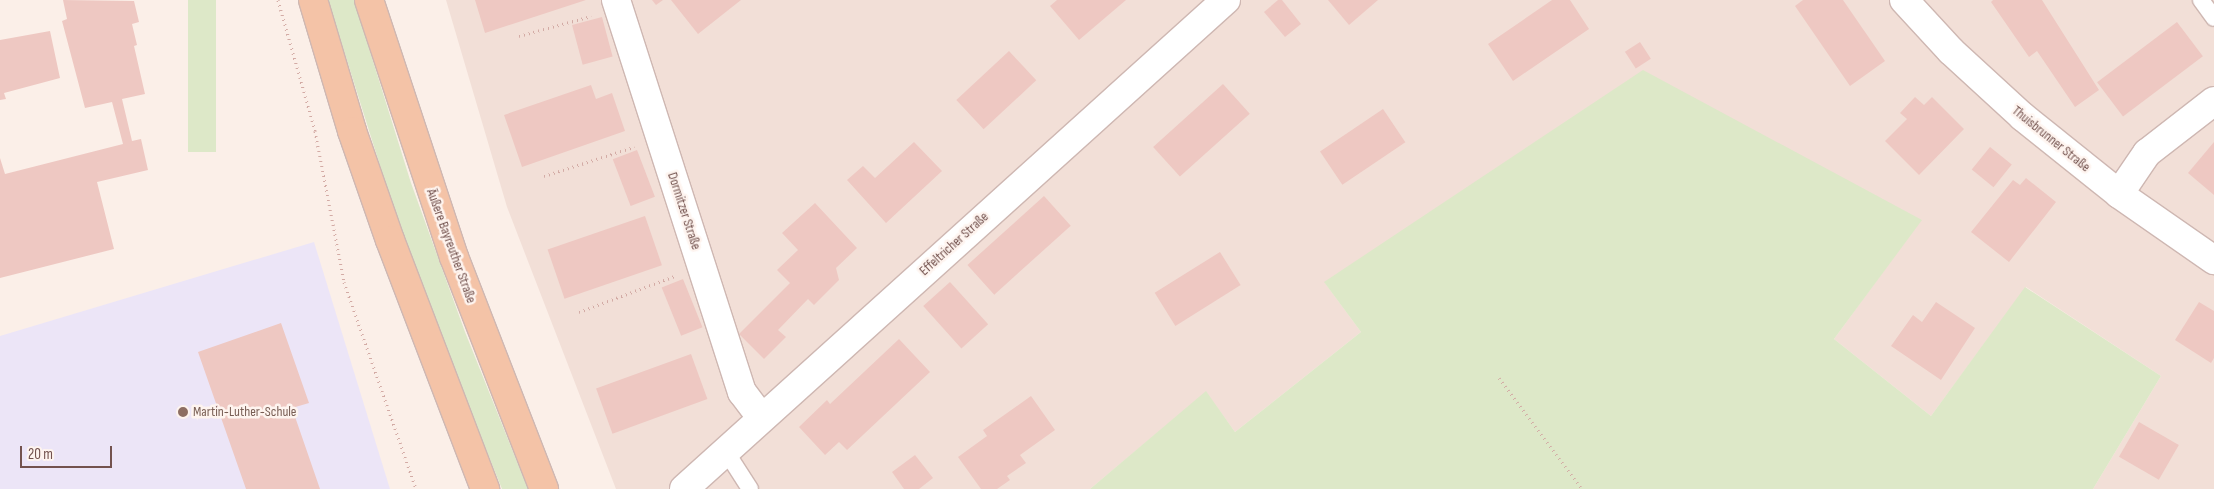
<!DOCTYPE html>
<html>
<head>
<meta charset="utf-8">
<style>
  body { margin:0 }
  #map { position:relative; width:2214px; height:489px; overflow:hidden; background:#fbefe8; font-family:"Sofia Sans Condensed",sans-serif }
  div>[style] { position:absolute }
  .residential>* { inset:0; background:#f2dfd7 }
  .education>* { inset:0; background:#ece5f7 }
  .green>* { inset:0; background:#dde8c8; transform-origin:0 0 }
  .building>* { inset:0; background:#eec8c2; transform-origin:0 0 }
  .path>* { height:3px; margin-top:-1.5px; transform-origin:0; background:repeating-linear-gradient(90deg,#d3aba5 0 1px,transparent 0 5px) }
  .roads { filter:drop-shadow(1px 0 #ceb7b2) drop-shadow(-1px 0 #ceb7b2) drop-shadow(0 1px #ceb7b2) drop-shadow(0 -1px #ceb7b2) }
  .service>* { height:16px; margin:-8px; padding:0 8px; transform-origin:8px; border-radius:8px; background:#fff }
  .minor>* { height:28px; margin:-14px; padding:0 14px; transform-origin:14px; border-radius:14px; background:#fff }
  .primary>* { height:28px; margin:-14px; padding:0 14px; transform-origin:14px; border-radius:14px; background:#f4c3a7 }
  .dots>* { width:14px; height:14px; translate:-50% -50%; box-sizing:border-box; border:2px solid #fef4ef; border-radius:50% }
  span { translate:-50% -50%; white-space:nowrap; text-align:center; line-height:1.15; -webkit-text-stroke:5px #fef4ef; paint-order:stroke }
  .street-label { font-size:14px; color:#73524e }
  .education-label { font-size:14px; color:#785e54 }
  .left { translate:0 -50%; text-align:left }
  .scale { position:absolute; left:20px; top:446px; width:92px; height:22px; box-sizing:border-box; border:2px solid #73524e; border-top:0; padding-left:6px; font-size:15px; line-height:18px; white-space:nowrap; color:#73524e; -webkit-text-stroke:4px #fef4ef; paint-order:stroke }
</style>
</head>
<body>
<div id="map">
  <div class="residential">
    <div style="clip-path:polygon(446px 0,2214px 0,2214px 489px,2093px 489px,2161px 376px,2026px 287px,1931px 416px,1834px 339px,1921px 220px,1325px 283px,1361px 332px,1235px 432px,1206px 392px,1090px 489px,616px 489px,507px 207px)"></div>
  </div>
  <div class="education">
    <div style="clip-path:polygon(314px 242px,390px 489px,0 489px,0 336px)"></div>
  </div>
  <div class="green">
    <div style="left:188px;top:0;width:28px;height:152px"></div>
    <div style="clip-path:polygon(328px 0,354px 0,411px 183px,465px 332px,528px 489px,502px 489px,442px 341px,388px 191px)"></div>
    <div style="clip-path:polygon(1643px 70px,1922px 220px,1834px 339px,1931px 416px,2025px 287px,2161px 376px,2093px 489px,1090px 489px,1206px 391px,1235px 432px,1361px 332px,1324px 282px)"></div>
  </div>
  <div class="building">
    <div style="clip-path:polygon(63px 0,134px 1px,139px 22px,132px 24px,137px 45px,134px 46px,145px 94px,122px 99px,132px 141px,141px 139px,148px 170px,97px 182px,114px 249px,0 278px,0 158px,5px 174px,123px 144px,112px 102px,85px 108px,62px 21px,67px 19px)"></div>
    <div style="clip-path:polygon(475px 0,586px 0,485px 33px)"></div>
    <div style="clip-path:polygon(652px 0,663px 0,656px 5px)"></div>
    <div style="clip-path:polygon(671px 0,741px 0,698px 34px)"></div>
    <div style="clip-path:polygon(1057px 0,1126px 0,1079px 40px,1050px 6px)"></div>
    <div style="clip-path:polygon(1278px 0,1282px 0,1301px 24px,1285px 37px,1264px 12px)"></div>
    <div style="clip-path:polygon(1328px 0,1378px 0,1349px 25px)"></div>
    <div style="clip-path:polygon(1552px 0,1570px 0,1589px 29px,1513px 81px,1488px 44px)"></div>
    <div style="clip-path:polygon(1803px 0,1843px 0,1885px 61px,1850px 86px,1795px 6px)"></div>
    <div style="clip-path:polygon(1993px 0,2042px 0,2099px 90px,2075px 107px,2037px 51px,2029px 57px,1991px 2px)"></div>
    <div style="left:602px;top:17px;width:41px;height:31px;rotate:75deg"></div>
    <div style="left:2177px;top:22px;width:43px;height:100px;rotate:53deg"></div>
    <div style="clip-path:polygon(50px 31px,60px 78px,4px 93px,6px 99px,0 100px,0 40px)"></div>
    <div style="left:1640px;top:42px;width:20px;height:18px;rotate:57deg"></div>
    <div style="left:1009px;top:51px;width:40px;height:72px;rotate:47deg"></div>
    <div style="left:1223px;top:84px;width:40px;height:94px;rotate:48deg"></div>
    <div style="clip-path:polygon(591px 85px,596px 99px,612px 93px,625px 131px,522px 167px,504px 115px)"></div>
    <div style="clip-path:polygon(1915px 97px,1924px 105px,1932px 97px,1964px 129px,1919px 175px,1885px 141px,1907px 119px,1900px 113px)"></div>
    <div style="left:1383px;top:109px;width:40px;height:76px;rotate:56deg"></div>
    <div style="clip-path:polygon(914px 142px,942px 171px,886px 223px,847px 180px,863px 166px,875px 178px)"></div>
    <div style="clip-path:polygon(2214px 142px,2214px 195px,2188px 173px)"></div>
    <div style="left:1990px;top:147px;width:28px;height:29px;rotate:39deg"></div>
    <div style="left:637px;top:150px;width:50px;height:26px;rotate:69deg"></div>
    <div style="clip-path:polygon(2026px 178px,2056px 202px,2009px 262px,1971px 232px,2013px 180px,2020px 185px)"></div>
    <div style="left:1044px;top:196px;width:40px;height:103px;rotate:48deg"></div>
    <div style="clip-path:polygon(815px 203px,857px 248px,836px 268px,839px 280px,814px 305px,808px 299px,778px 330px,786px 337px,764px 359px,739px 334px,790px 283px,777px 270px,798px 250px,782px 233px)"></div>
    <div style="left:645px;top:216px;width:52px;height:103px;rotate:71deg"></div>
    <div style="left:1220px;top:252px;width:39px;height:77px;rotate:58deg"></div>
    <div style="left:683px;top:279px;width:52px;height:23px;rotate:68deg"></div>
    <div style="left:950px;top:282px;width:57px;height:36px;rotate:48deg"></div>
    <div style="clip-path:polygon(1936px 302px,1975px 328px,1941px 380px,1891px 346px,1913px 315px,1922px 322px)"></div>
    <div style="clip-path:polygon(2199px 302px,2214px 311px,2214px 358px,2211px 363px,2175px 340px)"></div>
    <div style="clip-path:polygon(281px 323px,309px 403px,292px 408px,320px 489px,246px 489px,198px 352px)"></div>
    <div style="clip-path:polygon(899px 339px,930px 372px,847px 450px,839px 442px,825px 455px,799px 427px,827px 400px,830px 404px)"></div>
    <div style="left:691px;top:354px;width:48px;height:101px;rotate:70deg"></div>
    <div style="clip-path:polygon(1031px 396px,1055px 430px,1020px 455px,1026px 463px,1007px 476px,1010px 480px,997px 489px,981px 489px,958px 457px,987px 436px,983px 430px)"></div>
    <div style="left:2139px;top:422px;width:46px;height:40px;rotate:30deg"></div>
    <div style="clip-path:polygon(915px 455px,933px 478px,919px 489px,904px 489px,892px 472px)"></div>
  </div>
  <div class="path">
    <div style="left:278px;top:0;width:136px;rotate:74.2deg"></div>
    <div style="left:315px;top:131px;width:154px;rotate:79.1deg"></div>
    <div style="left:344px;top:282px;width:219px;rotate:70.8deg"></div>
    <div style="left:519px;top:36px;width:75px;rotate:-15.5deg"></div>
    <div style="left:544px;top:176px;width:95px;rotate:-17.9deg"></div>
    <div style="left:579px;top:312px;width:103px;rotate:-20.6deg"></div>
    <div style="left:1499px;top:378px;width:139px;rotate:53.2deg"></div>
  </div>
  <div class="roads">
    <div class="service">
      <div style="left:2201px;top:0;width:22px;rotate:54deg"></div>
      <div style="left:725px;top:450px;width:46px;rotate:57.3deg"></div>
    </div>
    <div class="minor">
      <div style="left:616px;top:0;width:412px;rotate:72.2deg"></div>
      <div style="left:742px;top:392px;width:31px;rotate:53deg"></div>
      <div style="left:1904px;top:0;width:69px;rotate:47.3deg"></div>
      <div style="left:1951px;top:51px;width:98px;rotate:42.5deg"></div>
      <div style="left:2023px;top:117px;width:123px;rotate:38.7deg"></div>
      <div style="left:2119px;top:194px;width:116px;rotate:34.8deg"></div>
      <div style="left:2119px;top:194px;width:50px;rotate:-55.7deg"></div>
      <div style="left:2147px;top:153px;width:85px;rotate:-37.8deg"></div>
      <div style="left:684px;top:489px;width:730px;rotate:-42.06deg"></div>
    </div>
    <div class="primary">
      <div style="left:313px;top:0;width:137px;rotate:73.4deg"></div>
      <div style="left:352px;top:131px;width:115px;rotate:70.8deg"></div>
      <div style="left:390px;top:240px;width:267px;rotate:69.1deg"></div>
      <div style="left:369px;top:0;width:271px;rotate:71.7deg"></div>
      <div style="left:454px;top:257px;width:249px;rotate:68.8deg"></div>
    </div>
  </div>
  <div class="dots">
    <div style="left:183px;top:412px;background:#8d6e63"></div>
  </div>
  <div class="street-label">
    <span style="left:2051px;top:139px;rotate:39deg">Thuisbrunner Straße</span>
    <span style="left:684px;top:211px;rotate:72deg">Dormitzer Straße</span>
    <span style="left:954px;top:244px;rotate:-42deg">Effeltricher Straße</span>
    <span style="left:451px;top:246px;rotate:70deg">Äußere Bayreuther Straße</span>
  </div>
  <div class="education-label">
    <span class="left" style="left:193px;top:412px">Martin-Luther-Schule</span>
  </div>
  <div class="scale">20 m</div>
</div>
</body>
</html>
